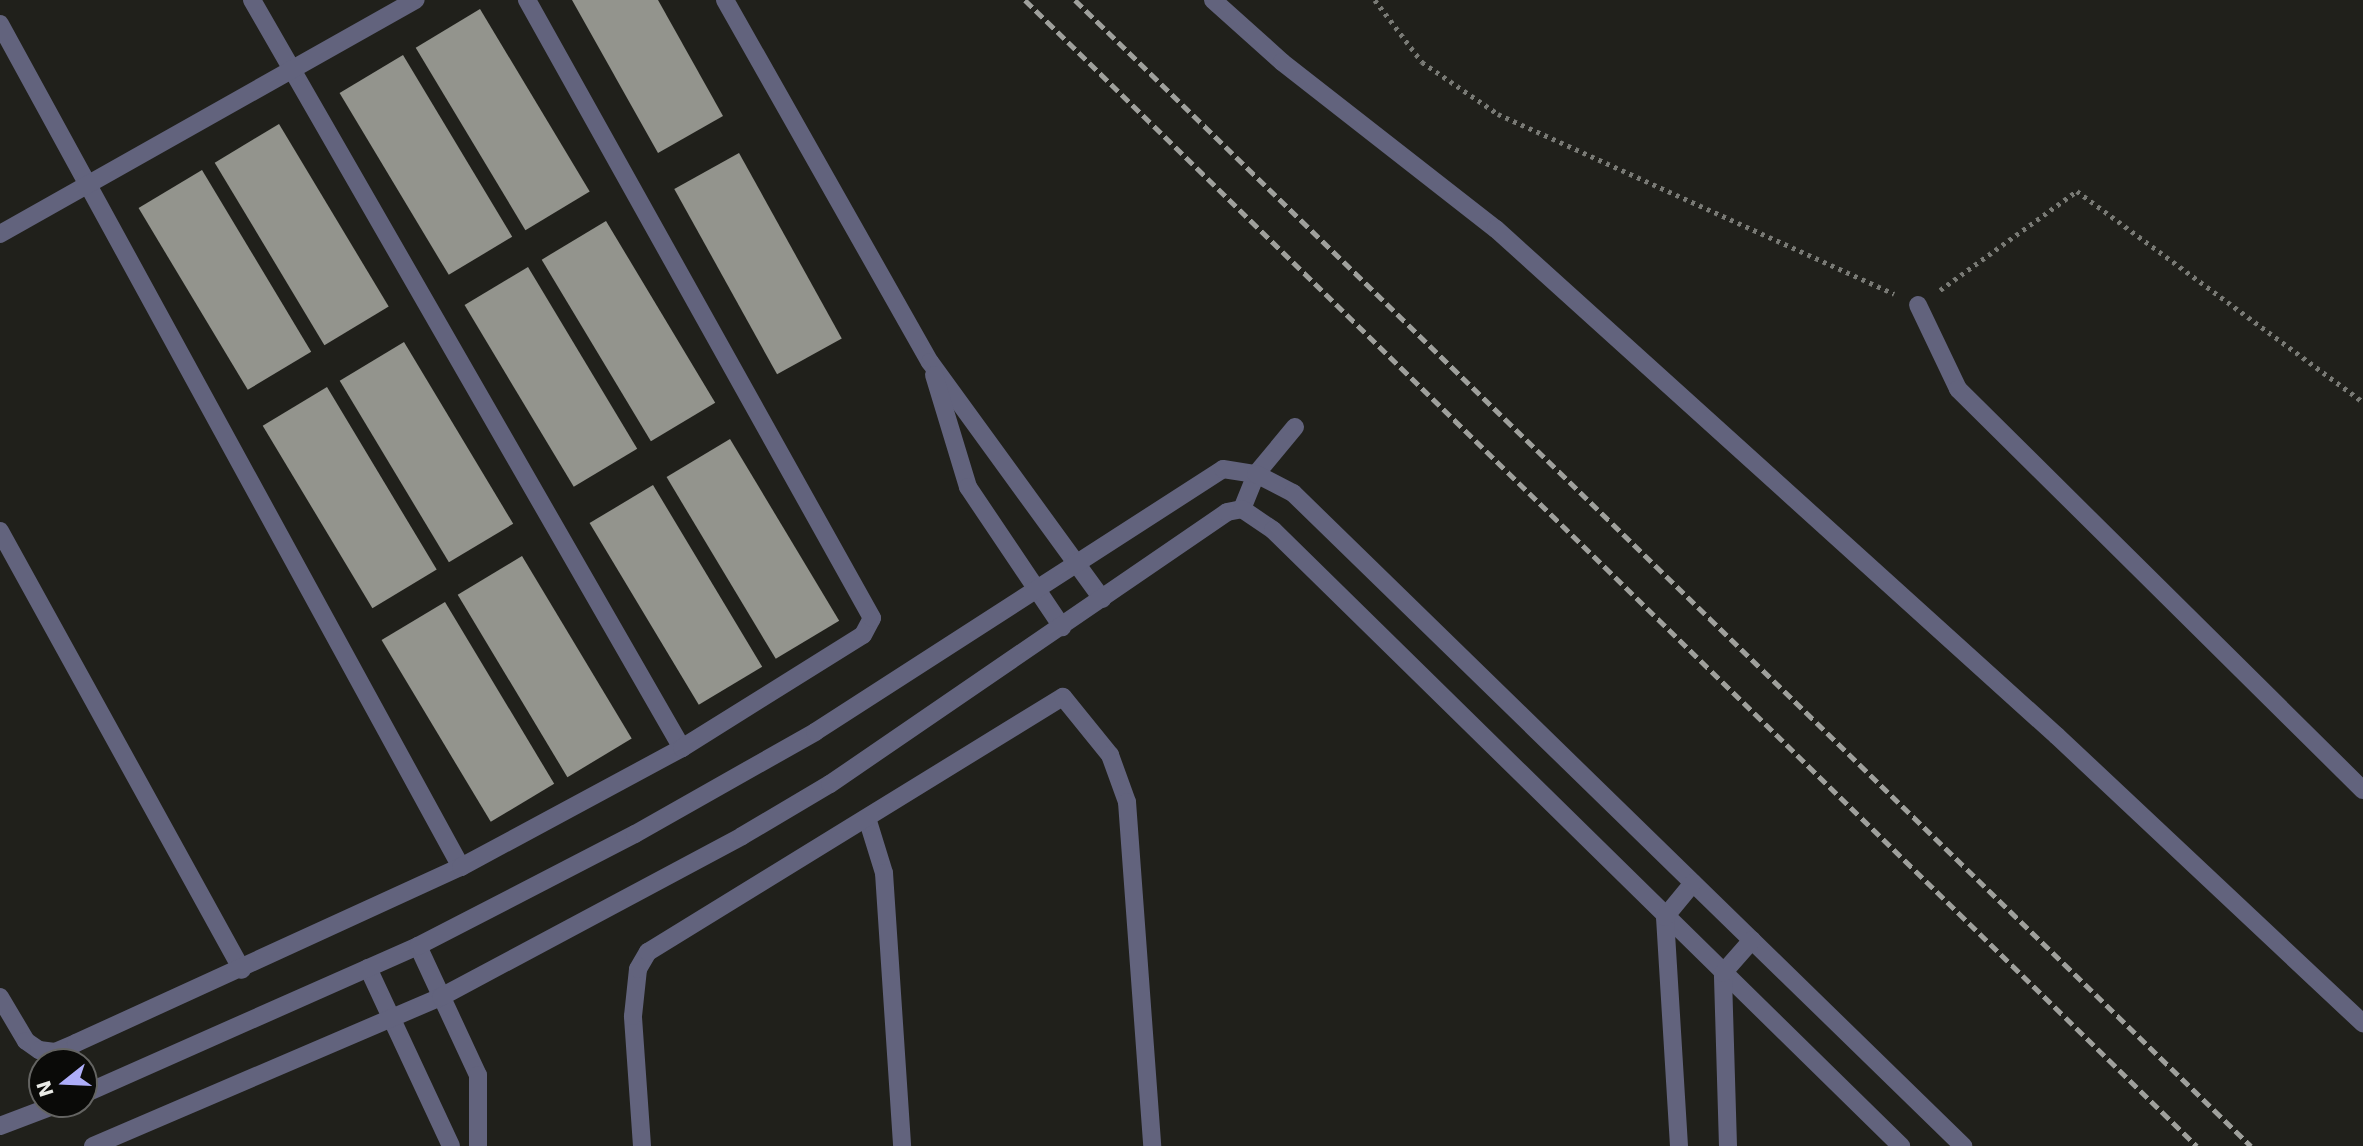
<!DOCTYPE html>
<html>
<head>
<meta charset="utf-8">
<style>
  body { margin:0 }
  #map { position:relative; width:2363px; height:1146px; overflow:hidden; background:#20201b; font-family:"DejaVu Sans",sans-serif }
  div>[style] { position:absolute }
  .building>* { inset:0; background:#93948d; transform-origin:0 0 }
  .path>* { height:4.5px; margin-top:-2.25px; transform-origin:0; background:repeating-linear-gradient(90deg,#797a75 0 3.5px,transparent 0 8.5px) }
  .lane>* { height:18px; margin:-9px; padding:0 9px; transform-origin:9px; border-radius:9px; background:#62637d }
  .street>* { height:18px; margin:-9px; padding:0 9px; transform-origin:9px; border-radius:9px; background:#62637d }
  .rail>* { height:5px; margin-top:-2.5px; transform-origin:0; background:repeating-linear-gradient(90deg,#9fa09c 0 10px,transparent 0 15px) }
  span { translate:-50% -50%; white-space:nowrap; text-align:center; line-height:1.15; -webkit-text-stroke:7px #0a0a08; paint-order:stroke }
  .north { position:absolute; left:28px; top:1048px; width:70px; height:70px; box-sizing:border-box; background:#0a0a08; border:2px solid #646462; border-radius:50%; rotate:252deg; font-size:19px; font-weight:700; line-height:28px; text-align:center; color:#ebece8 }
  .north::after { content:''; display:block; margin:auto; width:24px; height:32px; background:#aeaefa; clip-path:polygon(50% 0,100% 100%,50% 72%,0 100%) }
</style>
</head>
<body>
<div id="map">
  <div class="building">
    <div style="clip-path:polygon(572px 0,658px 0,723px 116px,658px 153px)"></div>
    <div style="left:480px;top:9px;width:213px;height:75px;rotate:59deg"></div>
    <div style="left:403px;top:55px;width:212px;height:74px;rotate:59deg"></div>
    <div style="left:279px;top:124px;width:213px;height:75px;rotate:59deg"></div>
    <div style="left:739px;top:153px;width:212px;height:74px;rotate:61deg"></div>
    <div style="left:202px;top:170px;width:212px;height:74px;rotate:59deg"></div>
    <div style="left:606px;top:221px;width:212px;height:75px;rotate:59deg"></div>
    <div style="left:528px;top:267px;width:212px;height:74px;rotate:59deg"></div>
    <div style="left:404px;top:342px;width:212px;height:75px;rotate:59deg"></div>
    <div style="left:327px;top:387px;width:213px;height:75px;rotate:59deg"></div>
    <div style="left:730px;top:439px;width:212px;height:74px;rotate:59deg"></div>
    <div style="left:653px;top:485px;width:212px;height:74px;rotate:59deg"></div>
    <div style="left:522px;top:556px;width:213px;height:75px;rotate:59deg"></div>
    <div style="left:445px;top:602px;width:212px;height:74px;rotate:59deg"></div>
  </div>
  <div class="path">
    <div style="left:1375px;top:0;width:78px;rotate:52.8deg"></div>
    <div style="left:1422px;top:62px;width:92px;rotate:34.4deg"></div>
    <div style="left:1498px;top:114px;width:435px;rotate:24.4deg"></div>
    <div style="left:1940px;top:290px;width:169px;rotate:-35.9deg"></div>
    <div style="left:2077px;top:191px;width:355px;rotate:36.4deg"></div>
  </div>
  <div class="lane">
    <div style="left:1918px;top:305px;width:93px;rotate:64.5deg"></div>
    <div style="left:1958px;top:389px;width:570px;rotate:44.72deg"></div>
  </div>
  <div class="street">
    <div style="left:252px;top:0;width:863px;rotate:60.11deg"></div>
    <div style="left:725px;top:0;width:416px;rotate:60.5deg"></div>
    <div style="left:930px;top:362px;width:293px;rotate:54deg"></div>
    <div style="left:1213px;top:0;width:93px;rotate:41.9deg"></div>
    <div style="left:1282px;top:62px;width:271px;rotate:38deg"></div>
    <div style="left:1496px;top:229px;width:756px;rotate:42.11deg"></div>
    <div style="left:2057px;top:736px;width:420px;rotate:43.2deg"></div>
    <div style="left:0;top:24px;width:961px;rotate:61.33deg"></div>
    <div style="left:0;top:234px;width:477px;rotate:-29.4deg"></div>
    <div style="left:934px;top:375px;width:117px;rotate:73.1deg"></div>
    <div style="left:968px;top:487px;width:169px;rotate:56.1deg"></div>
    <div style="left:1242px;top:509px;width:38px;rotate:-68deg"></div>
    <div style="left:1256px;top:474px;width:61px;rotate:-50.3deg"></div>
    <div style="left:0;top:531px;width:501px;rotate:61.13deg"></div>
    <div style="left:867px;top:818px;width:58px;rotate:72.8deg"></div>
    <div style="left:884px;top:873px;width:274px;rotate:86.2deg"></div>
    <div style="left:418px;top:946px;width:142px;rotate:65.1deg"></div>
    <div style="left:478px;top:1075px;width:71px;rotate:90deg"></div>
    <div style="left:368px;top:968px;width:196px;rotate:65deg"></div>
    <div style="left:0;top:997px;width:51px;rotate:59.4deg"></div>
    <div style="left:26px;top:1041px;width:16px;rotate:35deg"></div>
    <div style="left:39px;top:1050px;width:16px;rotate:7deg"></div>
    <div style="left:55px;top:1052px;width:23px;rotate:-23deg"></div>
    <div style="left:76px;top:1043px;width:423px;rotate:-24.6deg"></div>
    <div style="left:461px;top:867px;width:251px;rotate:-28.3deg"></div>
    <div style="left:682px;top:748px;width:213px;rotate:-32deg"></div>
    <div style="left:863px;top:635px;width:19px;rotate:-62deg"></div>
    <div style="left:872px;top:618px;width:708px;rotate:-119.17deg"></div>
    <div style="left:84px;top:1094px;width:365px;rotate:-23.9deg"></div>
    <div style="left:418px;top:946px;width:244px;rotate:-27.3deg"></div>
    <div style="left:635px;top:834px;width:207px;rotate:-29.5deg"></div>
    <div style="left:815px;top:732px;width:485px;rotate:-32.8deg"></div>
    <div style="left:1223px;top:469px;width:33px;rotate:9deg"></div>
    <div style="left:1256px;top:474px;width:42px;rotate:27.2deg"></div>
    <div style="left:1293px;top:493px;width:936px;rotate:44.26deg"></div>
    <div style="left:0;top:1126px;width:62px;rotate:-20.8deg"></div>
    <div style="left:93px;top:1146px;width:379px;rotate:-23.2deg"></div>
    <div style="left:441px;top:997px;width:341px;rotate:-28.1deg"></div>
    <div style="left:742px;top:836px;width:102px;rotate:-30.6deg"></div>
    <div style="left:830px;top:784px;width:481px;rotate:-34.4deg"></div>
    <div style="left:1227px;top:512px;width:15px;rotate:-11deg"></div>
    <div style="left:1242px;top:509px;width:37px;rotate:34deg"></div>
    <div style="left:1273px;top:530px;width:880px;rotate:44.45deg"></div>
    <div style="left:642px;top:1146px;width:130px;rotate:-94deg"></div>
    <div style="left:633px;top:1016px;width:47px;rotate:-83.9deg"></div>
    <div style="left:638px;top:969px;width:20px;rotate:-60deg"></div>
    <div style="left:648px;top:952px;width:487px;rotate:-31.6deg"></div>
    <div style="left:1063px;top:697px;width:75px;rotate:51deg"></div>
    <div style="left:1110px;top:755px;width:50px;rotate:70.1deg"></div>
    <div style="left:1127px;top:802px;width:345px;rotate:85.8deg"></div>
    <div style="left:1679px;top:1146px;width:229px;rotate:-93.5deg"></div>
    <div style="left:1665px;top:917px;width:44px;rotate:-50.5deg"></div>
    <div style="left:1728px;top:1146px;width:173px;rotate:-91.7deg"></div>
    <div style="left:1723px;top:973px;width:44px;rotate:-48.7deg"></div>
  </div>
  <div class="rail">
    <div style="left:1025px;top:0;width:1639px;rotate:44.36deg"></div>
    <div style="left:1075px;top:0;width:1642px;rotate:44.26deg"></div>
  </div>
  <div class="north">N</div>
</div>
</body>
</html>
